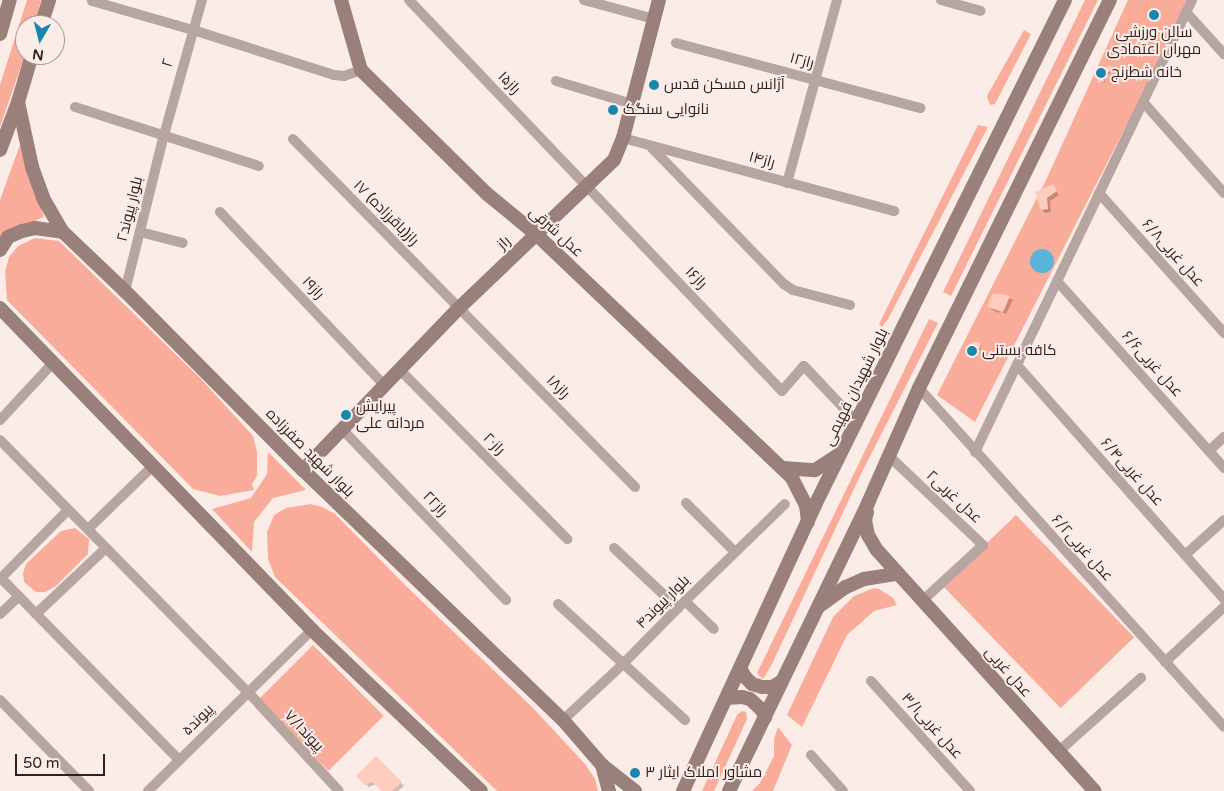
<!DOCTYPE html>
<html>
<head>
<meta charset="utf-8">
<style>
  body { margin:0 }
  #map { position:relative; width:1224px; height:791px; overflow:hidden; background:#fcece8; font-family:"Varela Round",Cairo,sans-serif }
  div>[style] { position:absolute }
  .green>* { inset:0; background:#faac9a; transform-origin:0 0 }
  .water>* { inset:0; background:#59b4d9 }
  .round { border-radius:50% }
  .shadow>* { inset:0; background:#0003 }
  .building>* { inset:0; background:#ffccc0 }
  .street>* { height:10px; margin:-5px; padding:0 5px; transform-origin:5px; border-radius:5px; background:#b6a5a0 }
  .secondary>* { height:14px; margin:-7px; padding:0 7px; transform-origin:7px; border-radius:7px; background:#99807a }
  .dots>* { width:14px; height:14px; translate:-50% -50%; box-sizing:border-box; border:2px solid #fcece8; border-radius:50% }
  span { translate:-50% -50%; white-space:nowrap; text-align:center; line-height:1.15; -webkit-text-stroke:4px #fcece8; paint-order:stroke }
  .poi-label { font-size:15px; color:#2f211d }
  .left { translate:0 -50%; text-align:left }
  .street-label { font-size:15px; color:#2f211d }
  .north { position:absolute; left:15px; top:15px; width:50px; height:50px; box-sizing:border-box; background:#fcece8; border:1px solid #aa9b97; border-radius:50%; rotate:188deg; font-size:14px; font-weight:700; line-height:20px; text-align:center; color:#2f211d }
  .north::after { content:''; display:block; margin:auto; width:18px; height:22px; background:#1788ad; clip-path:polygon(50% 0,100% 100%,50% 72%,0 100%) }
  .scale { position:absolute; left:15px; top:754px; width:90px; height:22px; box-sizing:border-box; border:2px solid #2f211d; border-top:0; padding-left:6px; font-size:15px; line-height:18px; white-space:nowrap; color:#2f211d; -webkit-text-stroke:4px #fcece8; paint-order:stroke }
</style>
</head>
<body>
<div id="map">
  <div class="green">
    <div style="clip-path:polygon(27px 0,41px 0,34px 25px,25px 25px,25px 55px,0 127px,0 85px)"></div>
    <div style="clip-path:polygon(1085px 0,1098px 0,951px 296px,943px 292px)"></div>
    <div style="clip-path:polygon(1128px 0,1187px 0,1130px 118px,975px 422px,937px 395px,1046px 180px)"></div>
    <div style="clip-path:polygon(1024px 30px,1031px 34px,995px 104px,990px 105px,987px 96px)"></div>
    <div style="clip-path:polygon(978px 125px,988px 127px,888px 319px,882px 327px,879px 324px)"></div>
    <div style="clip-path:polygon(21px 142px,44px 217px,8px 232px,0 245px,0 200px)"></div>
    <div style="clip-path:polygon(35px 238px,59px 241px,201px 379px,253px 436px,257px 452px,257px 476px,252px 484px,254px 490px,220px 496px,193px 489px,7px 300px,5px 272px,9px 257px,18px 246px)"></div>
    <div style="clip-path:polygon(929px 319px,938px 323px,861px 474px,772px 664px,763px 679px,757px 673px)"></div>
    <div style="clip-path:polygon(268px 452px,306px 490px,273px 498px,254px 522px,252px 552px,212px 509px,251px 498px,267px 474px)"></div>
    <div style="clip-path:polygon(311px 504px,322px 507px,335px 514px,408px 588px,533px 708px,585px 764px,595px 779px,598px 791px,497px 791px,275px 577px,268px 559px,267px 532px,274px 515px,286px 508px)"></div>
    <div style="left:1016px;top:515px;width:170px;height:102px;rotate:46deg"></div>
    <div style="clip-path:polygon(75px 528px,89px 539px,88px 554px,56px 586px,45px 592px,36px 592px,24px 582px,23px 573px,26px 564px,61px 531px)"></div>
    <div style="clip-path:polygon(874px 588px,879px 589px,893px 598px,897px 605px,874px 611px,847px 635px,802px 727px,787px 715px,833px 617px,854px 596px)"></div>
    <div style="left:313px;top:645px;width:100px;height:78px;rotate:45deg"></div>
    <div style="clip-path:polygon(742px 711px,746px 712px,747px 719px,714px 791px,702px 791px,737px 715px)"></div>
    <div style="clip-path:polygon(778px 727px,792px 745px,773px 791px,752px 791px,760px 783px,774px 756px,774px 739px)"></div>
  </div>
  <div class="water">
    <div class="round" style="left:1030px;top:249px;width:24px;height:24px"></div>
  </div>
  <div class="shadow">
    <div style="clip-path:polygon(1109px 67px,1112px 72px,1105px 76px,1105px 83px,1100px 83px)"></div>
    <div style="clip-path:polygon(1052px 185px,1059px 195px,1050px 201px,1051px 212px,1045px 213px,1042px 210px)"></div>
    <div style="clip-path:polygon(1003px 295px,1013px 300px,1006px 314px,1000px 311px,998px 313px,988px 307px)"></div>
    <div style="clip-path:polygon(980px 343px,981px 349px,977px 351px,976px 358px,972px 358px)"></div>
    <div style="clip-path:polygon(376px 758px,404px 786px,398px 791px,383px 791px,376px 784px,369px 787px,358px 776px)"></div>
  </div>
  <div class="building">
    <div style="clip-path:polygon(1110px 65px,1111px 70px,1105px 75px,1104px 82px,1098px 83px,1096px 71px)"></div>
    <div style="clip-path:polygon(1053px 184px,1057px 191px,1047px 198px,1048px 209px,1041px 210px,1035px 192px)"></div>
    <div style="clip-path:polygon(993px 293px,1010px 296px,1003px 312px,987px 307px)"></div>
    <div style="clip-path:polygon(973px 342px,980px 342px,980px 348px,976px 350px,975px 358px,970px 358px,968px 346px)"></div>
    <div style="clip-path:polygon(376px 756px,402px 782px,392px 791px,382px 791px,372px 782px,364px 785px,356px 776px)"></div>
  </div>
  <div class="street">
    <div style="left:409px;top:0;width:540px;rotate:46.35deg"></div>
    <div style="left:782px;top:391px;width:33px;rotate:-49deg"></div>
    <div style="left:804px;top:366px;width:77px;rotate:46.6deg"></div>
    <div style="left:584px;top:0;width:73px;rotate:15.2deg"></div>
    <div style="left:941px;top:0;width:41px;rotate:15.4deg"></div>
    <div style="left:92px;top:1px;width:105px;rotate:16deg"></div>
    <div style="left:193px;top:30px;width:148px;rotate:17.7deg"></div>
    <div style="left:334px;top:75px;width:10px;rotate:6deg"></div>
    <div style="left:344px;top:76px;width:18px;rotate:-19deg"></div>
    <div style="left:1186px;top:12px;width:57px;rotate:47.9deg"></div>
    <div style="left:676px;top:43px;width:253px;rotate:14.9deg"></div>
    <div style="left:556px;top:81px;width:79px;rotate:16.8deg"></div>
    <div style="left:1143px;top:102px;width:122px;rotate:48.3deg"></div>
    <div style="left:75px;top:107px;width:193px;rotate:17.8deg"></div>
    <div style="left:623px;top:138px;width:281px;rotate:15.1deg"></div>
    <div style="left:293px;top:139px;width:488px;rotate:45.5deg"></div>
    <div style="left:652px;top:148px;width:190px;rotate:45.9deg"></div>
    <div style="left:784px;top:284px;width:11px;rotate:34deg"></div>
    <div style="left:793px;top:290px;width:59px;rotate:14.7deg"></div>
    <div style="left:787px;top:183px;width:190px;rotate:-74.7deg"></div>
    <div style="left:1099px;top:193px;width:188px;rotate:48.2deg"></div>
    <div style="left:220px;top:212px;width:238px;rotate:46.5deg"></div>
    <div style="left:140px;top:232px;width:44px;rotate:14.3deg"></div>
    <div style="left:1057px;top:281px;width:251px;rotate:48.2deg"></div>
    <div style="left:125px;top:291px;width:161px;rotate:-76deg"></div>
    <div style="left:164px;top:135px;width:140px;rotate:-74.3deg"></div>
    <div style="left:1017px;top:365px;width:312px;rotate:48.5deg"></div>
    <div style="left:400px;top:370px;width:238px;rotate:45.3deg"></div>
    <div style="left:919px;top:388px;width:456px;rotate:48deg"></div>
    <div style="left:0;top:420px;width:78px;rotate:-47.1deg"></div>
    <div style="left:342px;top:429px;width:237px;rotate:46.2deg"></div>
    <div style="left:0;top:440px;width:354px;rotate:45.5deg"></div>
    <div style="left:248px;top:692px;width:134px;rotate:47.4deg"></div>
    <div style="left:1209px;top:451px;width:21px;rotate:-43deg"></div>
    <div style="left:975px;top:452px;width:501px;rotate:-64.35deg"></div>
    <div style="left:888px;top:455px;width:131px;rotate:43.5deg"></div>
    <div style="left:983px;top:545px;width:83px;rotate:137.4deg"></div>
    <div style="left:686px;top:503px;width:69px;rotate:45deg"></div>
    <div style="left:88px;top:529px;width:91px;rotate:-44.1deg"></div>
    <div style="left:614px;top:548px;width:88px;rotate:43.2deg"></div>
    <div style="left:1185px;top:555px;width:52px;rotate:-41.9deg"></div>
    <div style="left:0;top:577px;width:256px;rotate:45.6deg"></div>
    <div style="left:1px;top:578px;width:95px;rotate:-45.4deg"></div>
    <div style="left:685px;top:601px;width:40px;rotate:44deg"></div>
    <div style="left:558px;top:604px;width:172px;rotate:42.4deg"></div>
    <div style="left:0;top:614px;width:26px;rotate:-43deg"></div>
    <div style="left:36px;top:614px;width:96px;rotate:-43.3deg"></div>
    <div style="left:1165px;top:662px;width:81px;rotate:-43deg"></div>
    <div style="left:871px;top:681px;width:148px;rotate:48deg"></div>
    <div style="left:0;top:700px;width:127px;rotate:45.6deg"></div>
    <div style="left:563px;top:720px;width:82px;rotate:-43deg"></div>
    <div style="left:623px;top:664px;width:78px;rotate:-45.5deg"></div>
    <div style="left:678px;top:608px;width:149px;rotate:-44.2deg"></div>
    <div style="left:1059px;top:751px;width:110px;rotate:-41.7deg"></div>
    <div style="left:811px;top:755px;width:48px;rotate:48.4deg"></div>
    <div style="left:148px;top:791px;width:230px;rotate:-44.5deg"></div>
  </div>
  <div class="secondary">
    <div style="left:341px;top:0;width:73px;rotate:74.1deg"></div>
    <div style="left:361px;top:70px;width:175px;rotate:44.5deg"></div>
    <div style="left:486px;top:193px;width:66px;rotate:39.5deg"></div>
    <div style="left:537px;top:235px;width:352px;rotate:43.6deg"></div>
    <div style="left:792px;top:478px;width:30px;rotate:63deg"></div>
    <div style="left:806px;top:505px;width:17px;rotate:83deg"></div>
    <div style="left:41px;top:25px;width:26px;rotate:-72deg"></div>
    <div style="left:0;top:34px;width:35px;rotate:-74deg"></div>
    <div style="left:18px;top:102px;width:66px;rotate:77.8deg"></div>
    <div style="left:32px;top:167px;width:33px;rotate:70deg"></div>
    <div style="left:43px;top:198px;width:39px;rotate:60deg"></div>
    <div style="left:63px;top:232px;width:86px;rotate:43.6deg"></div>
    <div style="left:125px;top:291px;width:252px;rotate:45.2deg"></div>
    <div style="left:303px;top:470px;width:361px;rotate:43.9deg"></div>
    <div style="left:563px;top:720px;width:60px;rotate:49.1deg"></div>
    <div style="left:602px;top:765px;width:42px;rotate:38.2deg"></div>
    <div style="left:0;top:150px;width:51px;rotate:-69.4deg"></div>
    <div style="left:18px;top:102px;width:49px;rotate:-73.4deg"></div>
    <div style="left:0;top:250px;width:15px;rotate:-58deg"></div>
    <div style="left:8px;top:237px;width:15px;rotate:-23deg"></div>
    <div style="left:22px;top:231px;width:13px;rotate:-13deg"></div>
    <div style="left:35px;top:228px;width:28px;rotate:8deg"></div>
    <div style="left:0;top:308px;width:448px;rotate:45.9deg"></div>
    <div style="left:312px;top:630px;width:233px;rotate:43.6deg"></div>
    <div style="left:783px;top:468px;width:32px;rotate:4deg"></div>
    <div style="left:815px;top:470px;width:27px;rotate:-33deg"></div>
    <div style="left:303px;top:470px;width:225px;rotate:-46.1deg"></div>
    <div style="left:459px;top:308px;width:214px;rotate:-43.7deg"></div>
    <div style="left:614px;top:160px;width:24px;rotate:-68deg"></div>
    <div style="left:623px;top:138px;width:143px;rotate:-75.4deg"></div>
    <div style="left:867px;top:512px;width:8px;rotate:104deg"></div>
    <div style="left:865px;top:520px;width:15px;rotate:79deg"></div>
    <div style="left:868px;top:535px;width:16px;rotate:60deg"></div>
    <div style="left:876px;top:549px;width:326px;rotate:47.9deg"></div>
    <div style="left:818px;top:607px;width:34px;rotate:-36deg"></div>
    <div style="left:846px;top:587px;width:20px;rotate:-24deg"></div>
    <div style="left:864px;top:579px;width:33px;rotate:-9deg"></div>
    <div style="left:740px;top:668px;width:10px;rotate:61deg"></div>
    <div style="left:745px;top:677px;width:10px;rotate:45deg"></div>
    <div style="left:752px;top:684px;width:10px;rotate:17deg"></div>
    <div style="left:762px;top:687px;width:10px"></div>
    <div style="left:772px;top:687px;width:10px;rotate:-29deg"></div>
    <div style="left:727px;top:698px;width:15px;rotate:-4deg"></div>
    <div style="left:742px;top:697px;width:8px;rotate:14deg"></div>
    <div style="left:750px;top:699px;width:16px;rotate:43deg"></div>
    <div style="left:762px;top:710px;width:8px;rotate:67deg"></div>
    <div style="left:602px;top:765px;width:27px;rotate:75deg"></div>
    <div style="left:683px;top:791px;width:317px;rotate:-65.2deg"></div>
    <div style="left:816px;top:503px;width:561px;rotate:-63.66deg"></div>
    <div style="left:729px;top:791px;width:320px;rotate:-64.2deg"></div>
    <div style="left:868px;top:503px;width:126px;rotate:-66.1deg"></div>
    <div style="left:919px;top:388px;width:432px;rotate:-63.8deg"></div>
  </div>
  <div class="dots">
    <div style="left:1154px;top:15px;background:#1788ad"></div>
    <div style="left:1101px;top:73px;background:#1788ad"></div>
    <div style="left:654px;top:85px;background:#1788ad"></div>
    <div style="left:613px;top:110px;background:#1788ad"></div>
    <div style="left:972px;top:351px;background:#1788ad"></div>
    <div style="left:346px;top:415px;background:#1788ad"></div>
    <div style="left:635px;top:773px;background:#1788ad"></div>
  </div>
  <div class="poi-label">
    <span style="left:1154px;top:41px">سالن ورزشی<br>مهران اعتمادی</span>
    <span class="left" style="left:1111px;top:73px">خانه شطرنج</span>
    <span class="left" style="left:664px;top:85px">آژانس مسکن قدس</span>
    <span class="left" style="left:623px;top:110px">نانوایی سنگک</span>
    <span class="left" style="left:982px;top:351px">کافه بستنی</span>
    <span class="left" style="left:356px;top:415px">پیرایش<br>مردانه علی</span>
    <span class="left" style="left:645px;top:773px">مشاور املاک ایثار ۳</span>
  </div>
  <div class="street-label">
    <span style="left:802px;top:61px;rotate:15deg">راز۱۲</span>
    <span style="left:168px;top:63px;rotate:-74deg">۲</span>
    <span style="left:509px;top:83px;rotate:46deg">راز۱۵</span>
    <span style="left:762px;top:160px;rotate:15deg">راز۱۴</span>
    <span style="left:130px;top:209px;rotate:-76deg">بلوار پیوند۲</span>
    <span style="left:386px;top:213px;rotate:45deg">۱۷ راز(باقرزاده)</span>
    <span style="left:556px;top:232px;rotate:42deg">عدل شرقی</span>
    <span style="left:504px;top:243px;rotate:-43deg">راز</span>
    <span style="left:1173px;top:253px;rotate:48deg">۶/۸عدل غربی</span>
    <span style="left:696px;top:278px;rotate:46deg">راز۱۶</span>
    <span style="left:313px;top:288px;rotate:47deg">راز۱۹</span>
    <span style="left:1152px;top:364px;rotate:48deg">۶/۶عدل غربی</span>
    <span style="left:558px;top:387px;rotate:45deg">راز۱۸</span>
    <span style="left:856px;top:387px;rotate:-64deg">بلوار شهیدان فهیمی</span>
    <span style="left:494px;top:444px;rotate:45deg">راز۲۰</span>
    <span style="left:310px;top:453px;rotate:45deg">بلوار شهید صفرزاده</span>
    <span style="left:1132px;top:472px;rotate:48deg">۶/۴عدل غربی</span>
    <span style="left:954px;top:497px;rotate:43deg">عدل غربی۲</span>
    <span style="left:435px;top:504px;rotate:46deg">راز۲۲</span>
    <span style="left:1082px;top:548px;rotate:48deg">۶/۲عدل غربی</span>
    <span style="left:663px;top:602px;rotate:-45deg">بلوار پیوند۴</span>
    <span style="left:1008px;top:672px;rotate:48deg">عدل غربی</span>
    <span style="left:198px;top:720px;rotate:-45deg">پیوند۵</span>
    <span style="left:932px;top:726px;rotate:48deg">عدل غربی۳/۱</span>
    <span style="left:304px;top:731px;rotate:47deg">پیوند۷/۱</span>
  </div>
  <div class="north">N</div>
  <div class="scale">50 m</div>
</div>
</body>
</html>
